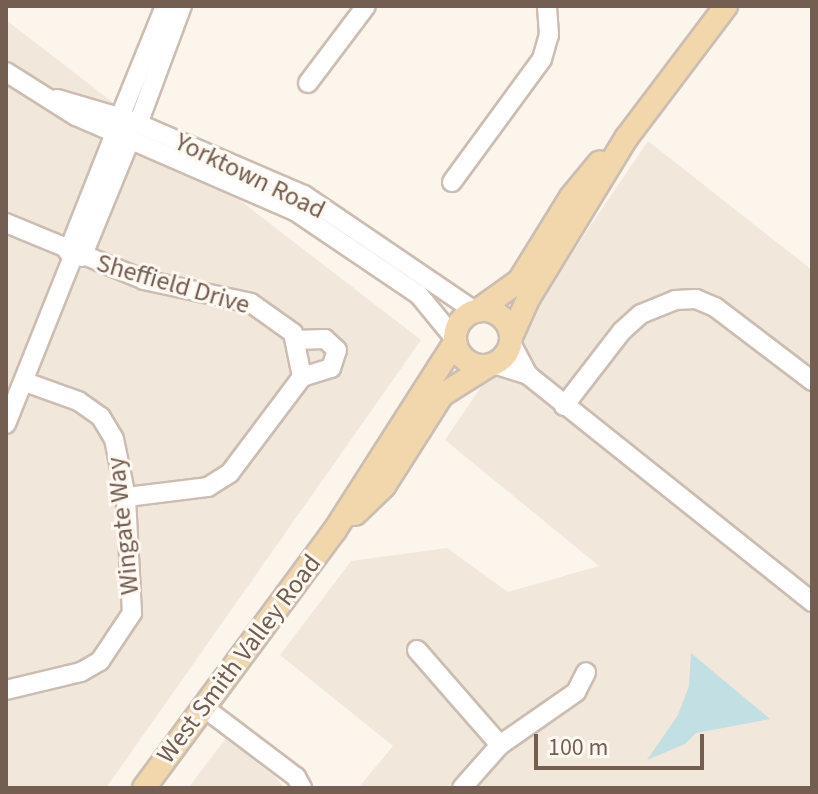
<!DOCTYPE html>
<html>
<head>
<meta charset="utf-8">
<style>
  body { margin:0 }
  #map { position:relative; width:818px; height:794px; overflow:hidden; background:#fbf5ec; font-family:"Source Sans 3",sans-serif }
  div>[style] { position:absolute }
  .residential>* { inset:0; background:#f2e7db }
  .water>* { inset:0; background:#c2dfe3 }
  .roads { filter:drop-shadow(2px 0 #ccbdb2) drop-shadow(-2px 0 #ccbdb2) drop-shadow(0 2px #ccbdb2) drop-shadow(0 -2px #ccbdb2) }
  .minor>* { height:18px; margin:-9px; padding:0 9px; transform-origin:9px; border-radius:9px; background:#fff }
  .major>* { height:22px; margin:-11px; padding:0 11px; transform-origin:11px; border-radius:11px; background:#f2d7ac }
  .major>.ring { margin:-11px; padding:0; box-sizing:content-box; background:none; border:22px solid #f2d7ac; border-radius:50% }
  span { translate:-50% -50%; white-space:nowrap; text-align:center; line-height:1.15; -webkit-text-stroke:6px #fef9f2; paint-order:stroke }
  .street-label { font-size:26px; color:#745d51 }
  .frame { position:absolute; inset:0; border:8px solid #745d51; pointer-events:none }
  .scale { position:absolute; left:534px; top:734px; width:170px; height:36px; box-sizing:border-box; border:4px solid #745d51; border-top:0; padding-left:10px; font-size:24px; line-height:28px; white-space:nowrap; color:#745d51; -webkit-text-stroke:6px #fef9f2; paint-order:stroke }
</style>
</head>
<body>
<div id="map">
  <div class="residential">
    <div style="clip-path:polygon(6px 20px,421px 340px,106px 788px,6px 788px)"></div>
    <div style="clip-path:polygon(648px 141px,812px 270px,812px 788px,358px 788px,393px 746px,280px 655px,351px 561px,447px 548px,508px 592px,599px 566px,445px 440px)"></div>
    <div style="clip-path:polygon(226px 738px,274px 776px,285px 788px,188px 788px)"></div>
  </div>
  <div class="water">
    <div style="clip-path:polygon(691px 653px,770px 719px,696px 733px,685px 744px,647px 760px,678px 715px,689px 686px)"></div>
  </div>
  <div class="roads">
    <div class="minor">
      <div style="left:6px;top:72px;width:83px;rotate:32.2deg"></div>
      <div style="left:76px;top:116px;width:239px;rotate:23.5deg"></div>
      <div style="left:295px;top:211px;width:150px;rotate:34.1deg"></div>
      <div style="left:419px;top:295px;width:57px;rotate:50.7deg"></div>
      <div style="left:308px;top:83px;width:96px;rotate:-53deg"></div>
      <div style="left:57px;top:99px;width:78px;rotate:16.3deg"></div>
      <div style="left:132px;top:121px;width:187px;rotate:23.3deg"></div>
      <div style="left:304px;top:195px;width:207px;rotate:34.2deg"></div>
      <div style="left:120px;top:117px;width:120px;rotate:-67.9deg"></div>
      <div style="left:138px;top:124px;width:126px;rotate:-69.6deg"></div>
      <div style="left:452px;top:182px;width:152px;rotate:-53.8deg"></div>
      <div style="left:542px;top:59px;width:25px;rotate:-74deg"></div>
      <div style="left:549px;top:35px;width:29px;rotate:-94deg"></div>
      <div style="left:6px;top:223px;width:149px;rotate:22.4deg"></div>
      <div style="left:144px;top:280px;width:109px;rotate:12.1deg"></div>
      <div style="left:251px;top:303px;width:52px;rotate:35.5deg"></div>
      <div style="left:293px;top:333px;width:45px;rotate:78.4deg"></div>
      <div style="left:302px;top:377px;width:120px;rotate:126.9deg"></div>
      <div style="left:230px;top:473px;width:26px;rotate:148deg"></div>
      <div style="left:208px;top:487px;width:83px;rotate:173deg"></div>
      <div style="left:68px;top:252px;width:128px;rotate:-68.4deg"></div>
      <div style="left:82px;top:257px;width:126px;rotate:-67.7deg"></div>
      <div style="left:295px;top:340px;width:30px;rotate:-2deg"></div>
      <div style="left:325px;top:339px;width:16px;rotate:43deg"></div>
      <div style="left:337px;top:350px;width:19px;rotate:108deg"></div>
      <div style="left:331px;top:368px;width:30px;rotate:163deg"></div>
      <div style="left:511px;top:343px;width:36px;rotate:62deg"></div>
      <div style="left:528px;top:375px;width:364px;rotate:38.6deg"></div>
      <div style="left:493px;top:364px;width:37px;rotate:17deg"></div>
      <div style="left:564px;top:406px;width:95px;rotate:-52.3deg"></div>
      <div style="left:622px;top:331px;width:25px;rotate:-42deg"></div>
      <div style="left:641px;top:314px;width:37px;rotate:-22deg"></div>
      <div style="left:675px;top:300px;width:21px;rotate:-3deg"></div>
      <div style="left:696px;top:299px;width:21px;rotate:23deg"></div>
      <div style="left:715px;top:307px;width:122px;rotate:37.3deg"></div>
      <div style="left:6px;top:424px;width:183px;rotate:-68.2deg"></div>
      <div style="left:417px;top:650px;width:126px;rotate:48.9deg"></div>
      <div style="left:6px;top:690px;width:77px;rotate:-13.5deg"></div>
      <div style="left:81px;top:672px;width:22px;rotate:-30deg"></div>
      <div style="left:100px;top:661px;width:58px;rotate:-56.3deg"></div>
      <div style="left:132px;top:613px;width:116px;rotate:-93deg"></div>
      <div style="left:126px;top:497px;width:59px;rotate:-101.7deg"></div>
      <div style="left:114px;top:439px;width:26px;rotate:-121deg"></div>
      <div style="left:101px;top:417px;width:28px;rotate:-145deg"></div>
      <div style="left:78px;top:401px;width:56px;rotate:-160.3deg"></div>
      <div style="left:202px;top:706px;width:118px;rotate:37.1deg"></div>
      <div style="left:296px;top:777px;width:13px;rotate:61deg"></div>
      <div style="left:462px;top:788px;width:57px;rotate:-48.5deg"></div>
      <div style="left:500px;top:745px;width:93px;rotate:-34.9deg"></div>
      <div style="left:576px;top:692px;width:22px;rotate:-63deg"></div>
    </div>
    <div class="major">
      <div class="ring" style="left:455px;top:310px;width:34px;height:34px"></div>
      <div style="left:477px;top:311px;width:52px;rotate:-35.5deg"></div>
      <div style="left:519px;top:281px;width:99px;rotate:-58.2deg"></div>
      <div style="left:571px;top:197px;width:45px;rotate:-50.4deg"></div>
      <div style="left:511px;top:337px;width:42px;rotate:-65.9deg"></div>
      <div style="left:528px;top:299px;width:190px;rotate:-58.6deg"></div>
      <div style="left:627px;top:137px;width:164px;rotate:-52.9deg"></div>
      <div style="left:355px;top:514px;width:40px;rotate:-44deg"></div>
      <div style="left:384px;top:486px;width:108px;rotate:-57.5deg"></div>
      <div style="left:442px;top:395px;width:54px;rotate:-32.2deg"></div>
      <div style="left:144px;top:788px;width:321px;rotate:-53.5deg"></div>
      <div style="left:335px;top:530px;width:223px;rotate:-57.4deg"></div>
    </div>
  </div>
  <div class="street-label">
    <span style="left:250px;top:176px;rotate:26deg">Yorktown Road</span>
    <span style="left:173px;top:284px;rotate:16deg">Sheffield Drive</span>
    <span style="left:123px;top:526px;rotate:-96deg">Wingate Way</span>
    <span style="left:239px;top:659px;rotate:-53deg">West Smith Valley Road</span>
  </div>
  <div class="frame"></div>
  <div class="scale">100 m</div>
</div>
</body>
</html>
